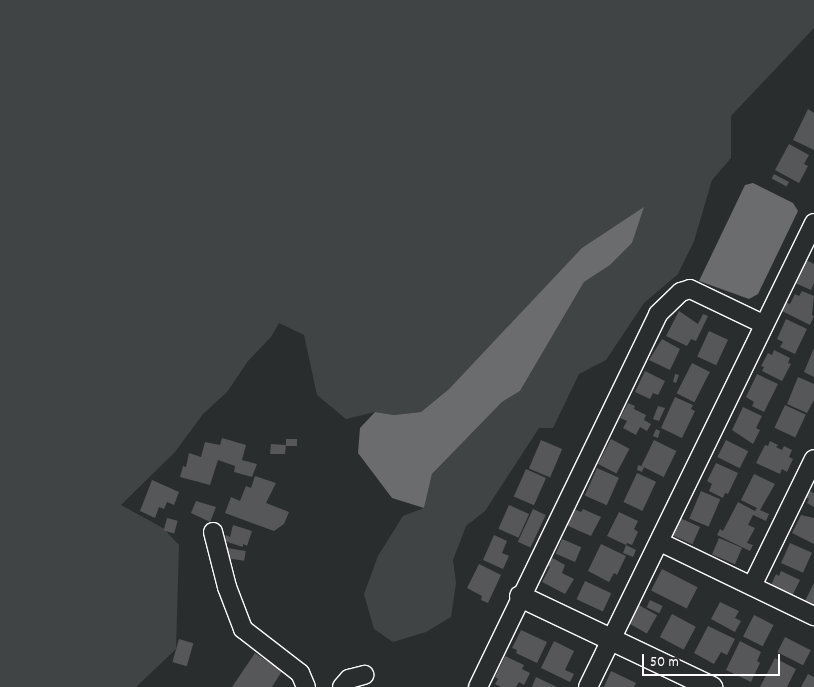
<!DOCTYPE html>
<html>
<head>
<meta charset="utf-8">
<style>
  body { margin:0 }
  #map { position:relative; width:814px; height:687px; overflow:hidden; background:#2a2d2e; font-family:Dekko,sans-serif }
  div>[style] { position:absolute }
  .green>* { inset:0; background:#414445 }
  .water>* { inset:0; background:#6a6c6d }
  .building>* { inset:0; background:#555758; transform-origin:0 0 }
  .roads { filter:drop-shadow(1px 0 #fff) drop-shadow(-1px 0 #fff) drop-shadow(0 1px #fff) drop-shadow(0 -1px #fff) }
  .minor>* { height:18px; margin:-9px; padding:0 9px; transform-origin:9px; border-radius:9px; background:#2a2d2e }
  .tertiary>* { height:21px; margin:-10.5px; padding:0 10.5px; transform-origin:10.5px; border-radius:10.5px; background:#2a2d2e }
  span { translate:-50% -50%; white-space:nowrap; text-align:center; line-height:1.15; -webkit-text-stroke:4px #2a2d2e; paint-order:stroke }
  .scale { position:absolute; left:642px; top:654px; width:138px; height:22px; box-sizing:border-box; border:2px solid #fff; border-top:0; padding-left:6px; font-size:15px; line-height:18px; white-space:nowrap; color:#fff; -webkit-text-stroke:4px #2a2d2e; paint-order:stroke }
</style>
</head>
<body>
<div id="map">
  <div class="green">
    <div style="clip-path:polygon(0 0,814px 0,814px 28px,731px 116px,731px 158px,712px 180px,694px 241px,678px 274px,644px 303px,606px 360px,579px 374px,553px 428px,539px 428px,485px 511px,466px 526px,453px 560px,456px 583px,451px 617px,426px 632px,393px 642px,374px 629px,364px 594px,378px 556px,403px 516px,424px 508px,432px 474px,502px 402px,520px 391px,584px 282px,610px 265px,632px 243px,491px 345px,449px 389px,421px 412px,394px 415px,375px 412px,346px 419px,317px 395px,304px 335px,279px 323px,271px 337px,248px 361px,227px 392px,203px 414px,175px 452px,121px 505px,163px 528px,179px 545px,176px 649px,136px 687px,0 687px)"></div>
  </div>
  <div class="water">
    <div style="clip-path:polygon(753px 183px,793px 203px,798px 211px,758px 294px,749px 299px,699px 281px,745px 185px)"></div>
    <div style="clip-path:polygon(644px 207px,632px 243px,610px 265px,584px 282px,520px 391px,502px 402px,432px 474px,424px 508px,392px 498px,358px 453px,360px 428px,375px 412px,394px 415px,421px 412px,449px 389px,582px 248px)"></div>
  </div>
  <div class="building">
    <div style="clip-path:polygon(808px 109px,814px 113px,814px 150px,793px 140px)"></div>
    <div style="clip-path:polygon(789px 144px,809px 155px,804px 164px,808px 166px,799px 183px,775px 170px)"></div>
    <div style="left:774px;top:174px;width:17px;height:5px;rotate:28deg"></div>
    <div style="clip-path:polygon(806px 260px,814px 264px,814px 283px,811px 290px,795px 283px)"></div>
    <div style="clip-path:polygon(802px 291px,814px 296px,812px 315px,814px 316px,810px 325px,774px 307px,778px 299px,790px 304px,795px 294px,799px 296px)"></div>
    <div style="clip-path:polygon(679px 311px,698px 324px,703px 314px,708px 316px,696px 341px,691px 339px,687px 346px,666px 336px)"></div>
    <div style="clip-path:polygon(786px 319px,807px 329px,795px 354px,780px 347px,783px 342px,777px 339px)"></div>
    <div style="left:709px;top:331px;width:21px;height:28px;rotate:25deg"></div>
    <div style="clip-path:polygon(662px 339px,680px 349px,670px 370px,649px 360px)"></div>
    <div style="clip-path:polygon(814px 348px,814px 377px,804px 372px)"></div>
    <div style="clip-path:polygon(774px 350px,790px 358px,788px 363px,791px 364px,782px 381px,762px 371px,764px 367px,761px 366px,768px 353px,772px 355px)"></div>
    <div style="left:692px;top:363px;width:20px;height:34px;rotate:27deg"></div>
    <div style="clip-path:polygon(645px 371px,665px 381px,658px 395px,653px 393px,650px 399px,635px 392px)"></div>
    <div style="clip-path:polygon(675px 374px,679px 375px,676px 383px,673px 382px)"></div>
    <div style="clip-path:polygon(757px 374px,778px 384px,764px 412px,752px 406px,754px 402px,746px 397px)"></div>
    <div style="clip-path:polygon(798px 377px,814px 384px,814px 400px,807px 413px,787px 404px)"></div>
    <div style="clip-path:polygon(675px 397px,693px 405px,691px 409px,695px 411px,682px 438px,661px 428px)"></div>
    <div style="clip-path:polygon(628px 403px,635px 406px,634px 409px,646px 415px,644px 420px,651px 424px,647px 431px,640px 427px,636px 435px,623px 428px,627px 421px,620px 418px)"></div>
    <div style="left:785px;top:405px;width:23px;height:25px;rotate:25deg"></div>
    <div style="clip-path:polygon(658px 406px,665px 408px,659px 421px,653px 419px)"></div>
    <div style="clip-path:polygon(743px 407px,762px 416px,756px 428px,760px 430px,753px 444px,732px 430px)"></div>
    <div style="clip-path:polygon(656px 429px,660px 431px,658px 438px,653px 436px)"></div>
    <div style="clip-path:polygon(222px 438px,246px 445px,242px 460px,257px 464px,252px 477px,234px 472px,235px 466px,218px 460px,210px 485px,180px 477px,183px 466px,186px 467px,189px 453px,201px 457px,205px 442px,220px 445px)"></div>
    <div style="left:297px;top:439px;width:7px;height:11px;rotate:90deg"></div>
    <div style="left:611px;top:439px;width:21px;height:28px;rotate:28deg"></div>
    <div style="left:541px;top:440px;width:23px;height:31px;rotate:23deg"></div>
    <div style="left:654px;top:440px;width:25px;height:29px;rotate:26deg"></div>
    <div style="left:726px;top:440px;width:25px;height:19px;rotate:27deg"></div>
    <div style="clip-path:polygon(770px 441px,778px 445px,776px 447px,782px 450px,784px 446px,792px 450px,789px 457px,793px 459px,787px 472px,782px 469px,780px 474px,756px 463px,765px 445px,768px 446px)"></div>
    <div style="clip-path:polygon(271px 444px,286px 445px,285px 454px,270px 454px)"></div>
    <div style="clip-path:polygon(716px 463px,738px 473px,728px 494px,725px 493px,723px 498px,709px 491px,712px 484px,707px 481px)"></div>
    <div style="clip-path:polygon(638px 465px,644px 467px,642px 472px,637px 470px)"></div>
    <div style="left:597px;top:468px;width:24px;height:30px;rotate:24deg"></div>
    <div style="left:526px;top:469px;width:22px;height:30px;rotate:24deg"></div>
    <div style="left:637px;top:473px;width:21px;height:32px;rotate:25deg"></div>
    <div style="clip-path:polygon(754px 474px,775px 484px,760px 510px,769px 514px,766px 521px,753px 515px,748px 525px,755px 528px,747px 543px,753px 545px,750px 551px,717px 535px,720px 529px,723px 531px,738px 502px,755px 511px,757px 508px,741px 500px)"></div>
    <div style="clip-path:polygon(255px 476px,276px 483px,266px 503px,289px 512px,284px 524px,274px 531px,225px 513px,231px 497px,240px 501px,246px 486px,251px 488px)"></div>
    <div style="clip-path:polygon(152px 480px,179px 492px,174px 505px,167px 502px,164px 509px,159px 507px,155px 518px,140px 511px)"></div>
    <div style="left:701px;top:491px;width:21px;height:30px;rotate:23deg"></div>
    <div style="clip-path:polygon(809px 491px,814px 493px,814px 507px,807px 503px,809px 499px,806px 497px)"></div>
    <div style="clip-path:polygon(196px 501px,216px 507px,210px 522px,191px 513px)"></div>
    <div style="left:509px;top:505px;width:22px;height:26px;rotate:24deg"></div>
    <div style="left:533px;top:509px;width:14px;height:36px;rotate:25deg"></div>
    <div style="clip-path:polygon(574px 509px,581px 512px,583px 509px,601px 517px,591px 536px,566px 525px)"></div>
    <div style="clip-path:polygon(619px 512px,638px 521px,634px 529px,638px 532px,632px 545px,627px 543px,626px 545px,607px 536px)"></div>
    <div style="clip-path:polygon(801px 515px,814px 518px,814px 544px,792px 533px)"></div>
    <div style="left:167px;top:518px;width:11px;height:13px;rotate:15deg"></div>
    <div style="left:680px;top:518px;width:22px;height:19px;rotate:24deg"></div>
    <div style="clip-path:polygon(233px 525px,252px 531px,247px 546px,243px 544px,243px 547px,224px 541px,226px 535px,230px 537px)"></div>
    <div style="clip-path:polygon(494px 535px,507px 541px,502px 553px,509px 556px,503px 569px,483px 560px)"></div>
    <div style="left:719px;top:538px;width:25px;height:18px;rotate:23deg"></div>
    <div style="left:562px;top:539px;width:21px;height:16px;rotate:23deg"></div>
    <div style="left:790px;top:543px;width:24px;height:22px;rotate:24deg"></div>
    <div style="clip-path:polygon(601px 544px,626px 556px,617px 575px,614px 573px,609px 582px,588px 571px)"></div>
    <div style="clip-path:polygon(626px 545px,636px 550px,633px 557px,623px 553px)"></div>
    <div style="left:227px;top:548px;width:19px;height:10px;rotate:9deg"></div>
    <div style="clip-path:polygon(549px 556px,565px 565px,562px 573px,574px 579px,565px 594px,542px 582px,550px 567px,545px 564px)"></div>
    <div style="clip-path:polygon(479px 564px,501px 575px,488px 603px,481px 600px,482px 596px,467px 588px)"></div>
    <div style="left:662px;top:569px;width:40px;height:24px;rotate:27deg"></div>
    <div style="clip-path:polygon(781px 571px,800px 580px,792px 596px,771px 585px,776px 574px,779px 576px)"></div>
    <div style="left:585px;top:581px;width:29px;height:20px;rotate:25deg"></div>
    <div style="clip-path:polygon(814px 583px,814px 608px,804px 603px)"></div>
    <div style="left:650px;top:600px;width:14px;height:8px;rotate:25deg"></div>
    <div style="clip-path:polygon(720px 602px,739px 611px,735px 618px,741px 621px,735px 632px,711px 619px)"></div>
    <div style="left:637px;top:604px;width:23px;height:21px;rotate:29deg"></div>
    <div style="left:672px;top:614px;width:27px;height:26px;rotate:28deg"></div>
    <div style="left:754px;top:615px;width:22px;height:24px;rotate:27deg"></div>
    <div style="clip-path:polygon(708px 626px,735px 639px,727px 655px,721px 652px,714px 664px,694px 653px)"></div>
    <div style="clip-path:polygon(521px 630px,547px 642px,537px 663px,516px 653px,517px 650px,512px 648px)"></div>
    <div style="left:785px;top:637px;width:29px;height:17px;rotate:27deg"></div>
    <div style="left:179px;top:639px;width:15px;height:24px;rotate:16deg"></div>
    <div style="clip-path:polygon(554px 641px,574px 651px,565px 670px,574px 674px,570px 682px,541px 668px)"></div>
    <div style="clip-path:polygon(740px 641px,761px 652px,757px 661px,760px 663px,751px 682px,726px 670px)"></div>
    <div style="clip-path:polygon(255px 653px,282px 671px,272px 687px,232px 687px)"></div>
    <div style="clip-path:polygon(505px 656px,524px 665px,522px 669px,530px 673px,524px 685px,519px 682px,516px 687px,501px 687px,495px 684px,498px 679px,495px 677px)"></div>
    <div style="clip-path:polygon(775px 658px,796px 669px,787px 687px,760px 687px)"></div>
    <div style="clip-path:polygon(611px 671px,636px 683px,634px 687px,604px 687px)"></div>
    <div style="clip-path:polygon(808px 674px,814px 677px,814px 687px,801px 687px)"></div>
    <div style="clip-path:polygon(536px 677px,557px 687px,532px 687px)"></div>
  </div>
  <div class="roads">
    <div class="minor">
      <div style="left:213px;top:532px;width:57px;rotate:75.7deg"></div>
      <div style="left:227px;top:587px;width:45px;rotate:69.1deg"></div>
      <div style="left:243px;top:629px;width:72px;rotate:37.7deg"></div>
      <div style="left:300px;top:673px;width:15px;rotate:67deg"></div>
      <div style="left:660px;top:542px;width:171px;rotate:25.7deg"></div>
      <div style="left:752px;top:586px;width:141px;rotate:-64deg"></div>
      <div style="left:342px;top:687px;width:11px;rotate:-49deg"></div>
      <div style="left:349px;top:679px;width:16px;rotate:-15deg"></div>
      <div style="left:478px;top:687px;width:414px;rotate:-64.2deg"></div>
      <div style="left:658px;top:314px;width:32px;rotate:-44deg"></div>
      <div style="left:681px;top:292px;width:9px;rotate:-18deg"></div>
      <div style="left:690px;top:289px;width:81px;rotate:25.6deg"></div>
      <div style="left:588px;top:687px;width:516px;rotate:-64.03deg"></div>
    </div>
    <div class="tertiary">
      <div style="left:520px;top:596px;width:212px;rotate:25.4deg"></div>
    </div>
  </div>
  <div class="scale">50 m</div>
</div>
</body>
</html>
